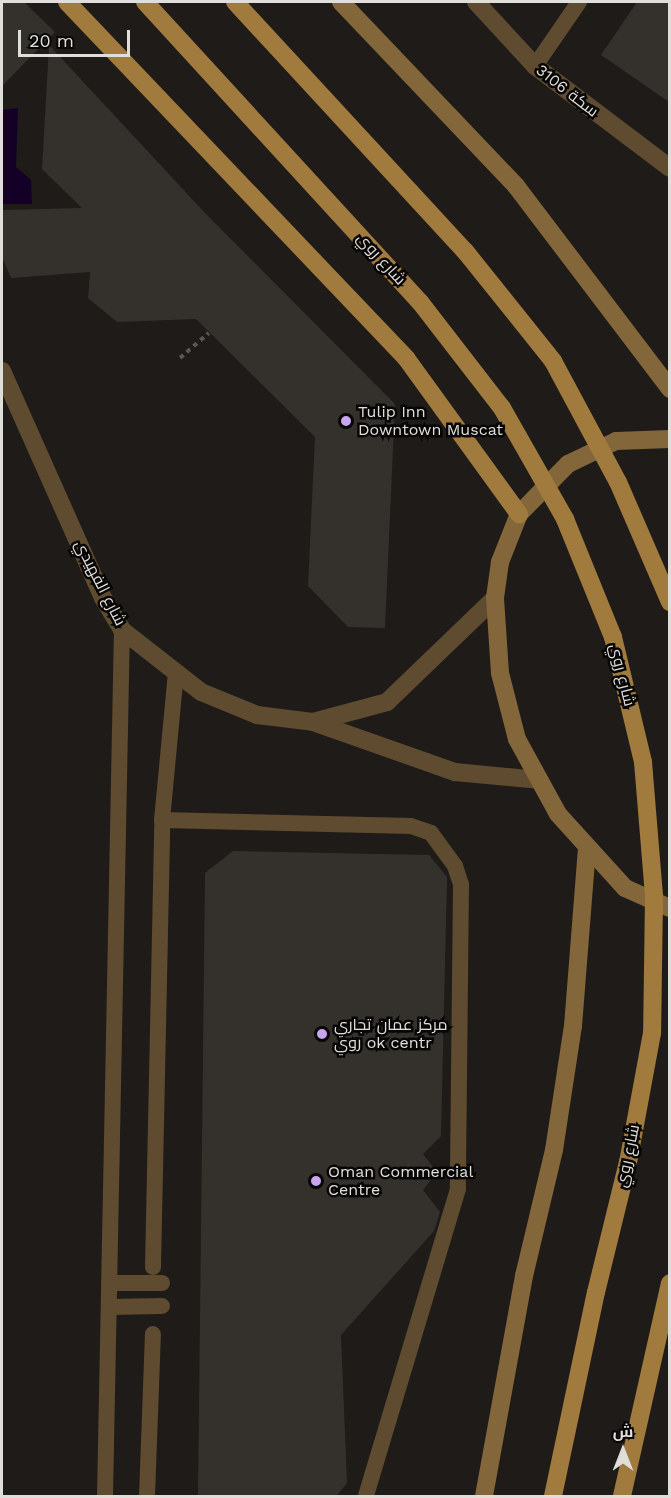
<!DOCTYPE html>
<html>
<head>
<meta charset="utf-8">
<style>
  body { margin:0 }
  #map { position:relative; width:671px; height:1498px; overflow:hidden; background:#1e1b18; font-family:"Work Sans",Cairo,sans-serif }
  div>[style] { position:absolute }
  .water>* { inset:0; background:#140027 }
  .building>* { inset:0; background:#34312d }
  .path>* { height:4px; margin-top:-2px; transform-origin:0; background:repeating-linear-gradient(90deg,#5a5754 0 4.5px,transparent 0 9px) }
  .service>* { height:16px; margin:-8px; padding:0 8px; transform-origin:8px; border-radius:8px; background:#5e4b30 }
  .minor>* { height:18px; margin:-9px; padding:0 9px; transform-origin:9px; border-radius:9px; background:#5e4b30 }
  .tertiary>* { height:18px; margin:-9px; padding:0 9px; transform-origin:9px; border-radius:9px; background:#5e4b30 }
  .secondary>* { height:18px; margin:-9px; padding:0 9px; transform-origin:9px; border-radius:9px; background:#836639 }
  .primary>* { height:18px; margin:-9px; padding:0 9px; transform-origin:9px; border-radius:9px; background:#a17a3e }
  .primary-bridge>* { height:18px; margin:-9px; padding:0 9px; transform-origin:9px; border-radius:9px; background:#a17a3e }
  .dots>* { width:16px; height:16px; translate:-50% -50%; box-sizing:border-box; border:3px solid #070605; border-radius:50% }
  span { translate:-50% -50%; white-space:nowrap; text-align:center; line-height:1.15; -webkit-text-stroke:5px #070605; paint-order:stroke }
  .street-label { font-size:16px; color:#e0dedb }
  .poi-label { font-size:16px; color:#e0dedb }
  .left { translate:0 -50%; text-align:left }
  .frame { position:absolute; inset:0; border:3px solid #e0dedb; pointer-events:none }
  .north { position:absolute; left:593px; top:1420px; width:60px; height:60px; -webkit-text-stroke:4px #070605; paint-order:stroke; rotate:0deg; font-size:16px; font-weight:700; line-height:24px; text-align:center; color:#e0dedb }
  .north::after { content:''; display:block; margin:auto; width:21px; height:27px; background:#e0dedb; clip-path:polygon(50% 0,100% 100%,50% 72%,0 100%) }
  .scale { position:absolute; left:18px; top:30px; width:112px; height:27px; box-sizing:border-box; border:3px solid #e0dedb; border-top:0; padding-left:8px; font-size:18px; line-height:21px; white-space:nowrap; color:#e0dedb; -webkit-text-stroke:4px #070605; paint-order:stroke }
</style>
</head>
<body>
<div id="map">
  <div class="water">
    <div style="clip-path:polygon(18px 108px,16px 167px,31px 180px,32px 204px,2px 204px,2px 110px)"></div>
  </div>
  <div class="building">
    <div style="clip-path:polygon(2px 2px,24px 2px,55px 32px,2px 86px)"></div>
    <div style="clip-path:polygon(637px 2px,669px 2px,669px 102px,601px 55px)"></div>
    <div style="clip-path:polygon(49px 45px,205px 213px,395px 404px,385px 628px,348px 627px,308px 586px,315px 437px,196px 319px,117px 322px,88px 298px,90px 272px,11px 278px,2px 257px,2px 210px,82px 208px,42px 169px)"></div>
    <div style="clip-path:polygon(233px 851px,429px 855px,447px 877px,441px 1136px,423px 1154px,437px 1172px,423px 1190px,440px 1212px,434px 1231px,341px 1335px,347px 1483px,336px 1497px,198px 1497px,205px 873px)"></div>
  </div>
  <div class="path">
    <div style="left:180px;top:358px;width:38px;rotate:-41deg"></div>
  </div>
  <div class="service">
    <div style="left:535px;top:66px;width:78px;rotate:-55.5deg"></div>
    <div style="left:162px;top:820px;width:249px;rotate:1.4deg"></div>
    <div style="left:411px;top:826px;width:21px;rotate:19deg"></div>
    <div style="left:431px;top:833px;width:41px;rotate:54deg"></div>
    <div style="left:455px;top:866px;width:19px;rotate:72deg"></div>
    <div style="left:461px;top:884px;width:305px;rotate:90.6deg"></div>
    <div style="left:458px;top:1189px;width:320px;rotate:106.7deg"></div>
    <div style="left:153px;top:1267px;width:447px;rotate:-88.8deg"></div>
    <div style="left:162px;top:820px;width:148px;rotate:-84.6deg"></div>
    <div style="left:109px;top:1283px;width:53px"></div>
    <div style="left:109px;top:1307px;width:53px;rotate:-1.1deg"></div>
    <div style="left:105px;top:1496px;width:866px;rotate:-88.88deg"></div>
    <div style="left:147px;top:1496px;width:162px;rotate:-87.9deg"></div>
  </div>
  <div class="minor">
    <div style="left:476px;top:2px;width:87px;rotate:47.3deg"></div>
    <div style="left:535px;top:66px;width:169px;rotate:37.1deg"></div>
  </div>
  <div class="tertiary">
    <div style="left:2px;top:371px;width:248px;rotate:66deg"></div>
    <div style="left:103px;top:598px;width:37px;rotate:59deg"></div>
    <div style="left:122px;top:630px;width:100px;rotate:38.1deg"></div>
    <div style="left:201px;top:692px;width:61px;rotate:22.3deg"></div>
    <div style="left:257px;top:715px;width:56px;rotate:7.1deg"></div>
    <div style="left:313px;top:722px;width:151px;rotate:19.4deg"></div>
    <div style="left:455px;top:772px;width:84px;rotate:5.4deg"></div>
    <div style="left:313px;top:722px;width:77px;rotate:-15.1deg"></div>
    <div style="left:387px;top:702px;width:150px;rotate:-43.9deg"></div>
  </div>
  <div class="secondary">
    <div style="left:341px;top:2px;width:254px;rotate:46.4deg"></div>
    <div style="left:516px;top:186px;width:255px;rotate:52.8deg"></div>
    <div style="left:670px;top:439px;width:54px;rotate:177.9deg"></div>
    <div style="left:616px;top:441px;width:53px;rotate:154.4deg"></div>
    <div style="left:568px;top:464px;width:70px;rotate:134.4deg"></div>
    <div style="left:519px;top:514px;width:52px;rotate:111.6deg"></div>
    <div style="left:500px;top:562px;width:36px;rotate:98deg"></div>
    <div style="left:495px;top:598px;width:75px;rotate:86.2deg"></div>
    <div style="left:500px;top:673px;width:68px;rotate:75.6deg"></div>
    <div style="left:517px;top:739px;width:85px;rotate:61.3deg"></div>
    <div style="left:558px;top:814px;width:100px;rotate:47.8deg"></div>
    <div style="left:625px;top:888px;width:49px;rotate:24deg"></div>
    <div style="left:484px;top:1496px;width:224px;rotate:-79.7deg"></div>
    <div style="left:524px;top:1276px;width:130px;rotate:-76.6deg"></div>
    <div style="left:554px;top:1150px;width:125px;rotate:-81.3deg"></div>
    <div style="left:573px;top:1026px;width:178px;rotate:-85.5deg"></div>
  </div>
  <div class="primary">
    <div style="left:67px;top:2px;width:492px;rotate:46.4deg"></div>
    <div style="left:406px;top:358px;width:193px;rotate:54.1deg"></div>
    <div style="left:145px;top:2px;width:407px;rotate:47.5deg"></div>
    <div style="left:235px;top:2px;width:339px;rotate:47.3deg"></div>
    <div style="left:553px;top:1496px;width:208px;rotate:-78.1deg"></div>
    <div style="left:622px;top:1496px;width:218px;rotate:-77.3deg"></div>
  </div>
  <div class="primary-bridge">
    <div style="left:465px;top:251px;width:141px;rotate:51.3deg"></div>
    <div style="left:553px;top:361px;width:137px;rotate:61.8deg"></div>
    <div style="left:618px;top:482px;width:131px;rotate:66.6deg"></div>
    <div style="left:420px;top:302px;width:134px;rotate:52.3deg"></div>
    <div style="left:502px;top:408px;width:128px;rotate:60.4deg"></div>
    <div style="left:565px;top:519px;width:127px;rotate:67.9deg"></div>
    <div style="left:613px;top:637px;width:129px;rotate:76.5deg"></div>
    <div style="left:643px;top:762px;width:135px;rotate:85.3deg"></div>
    <div style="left:654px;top:897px;width:136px;rotate:90.8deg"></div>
    <div style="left:652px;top:1033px;width:131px;rotate:100.5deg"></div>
    <div style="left:628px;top:1162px;width:134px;rotate:103.8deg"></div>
  </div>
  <div class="dots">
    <div style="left:346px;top:421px;background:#c7a6ef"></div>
    <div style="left:322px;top:1034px;background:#c7a6ef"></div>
    <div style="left:316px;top:1181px;background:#c7a6ef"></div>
  </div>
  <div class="street-label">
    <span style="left:567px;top:91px;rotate:38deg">سكة 3106</span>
    <span style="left:381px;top:259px;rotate:48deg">شارع روي</span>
    <span style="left:100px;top:583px;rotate:63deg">شارع الفهيدي</span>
    <span style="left:622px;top:675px;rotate:76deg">شارع روي</span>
    <span style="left:628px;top:1156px;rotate:-78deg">شارع روي</span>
  </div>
  <div class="poi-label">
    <span class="left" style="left:358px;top:421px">Tulip Inn<br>Downtown Muscat</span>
    <span class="left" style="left:334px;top:1034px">مركز عمان تجاري<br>روي ok centr</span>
    <span class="left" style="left:328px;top:1181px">Oman Commercial<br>Centre</span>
  </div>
  <div class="frame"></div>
  <div class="north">ش</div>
  <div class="scale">20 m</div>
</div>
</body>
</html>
